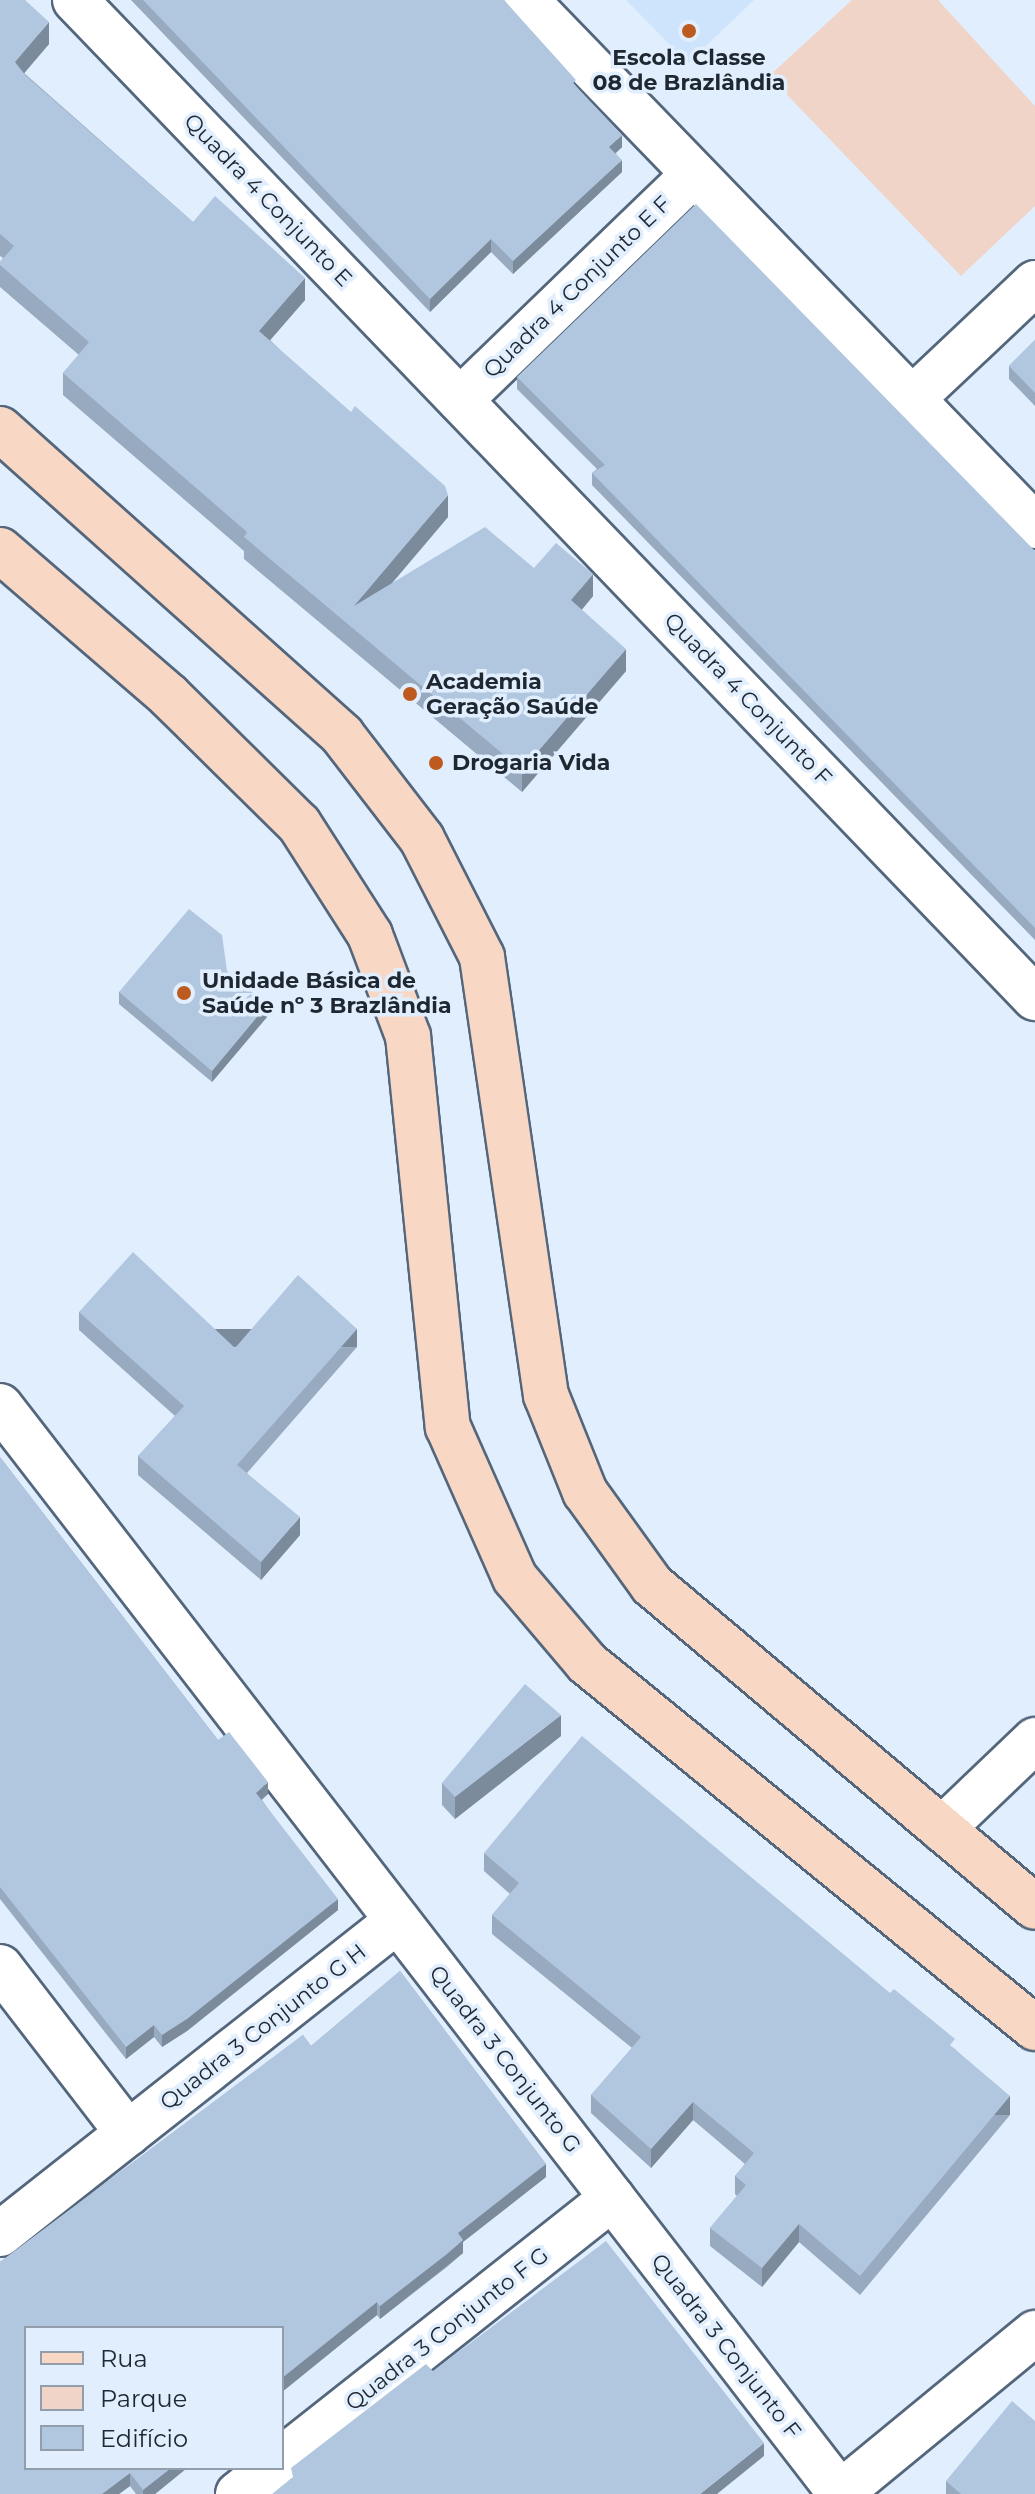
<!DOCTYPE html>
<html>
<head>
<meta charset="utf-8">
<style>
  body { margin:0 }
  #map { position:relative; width:1035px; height:2494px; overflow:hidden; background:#e1eefe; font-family:Montserrat,sans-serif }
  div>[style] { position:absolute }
  .built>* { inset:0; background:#cee3fc }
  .green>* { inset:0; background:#f0d4c7 }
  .roads { filter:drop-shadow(2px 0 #53667c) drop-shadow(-2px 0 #53667c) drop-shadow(0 2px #53667c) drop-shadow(0 -2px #53667c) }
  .street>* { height:44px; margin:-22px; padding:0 22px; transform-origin:22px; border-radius:22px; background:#fff }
  .secondary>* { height:44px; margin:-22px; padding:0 22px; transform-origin:22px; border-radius:22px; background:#f8d7c4 }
  .wall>* { inset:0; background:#98aac0 }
  .shaded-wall>* { inset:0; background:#7c8b9c; transform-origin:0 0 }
  .building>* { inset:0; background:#b1c6df }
  .dots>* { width:22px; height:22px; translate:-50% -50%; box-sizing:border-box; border:4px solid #e1eefe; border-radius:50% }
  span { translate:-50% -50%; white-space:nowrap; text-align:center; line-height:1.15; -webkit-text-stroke:7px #e1eefe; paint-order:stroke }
  .poi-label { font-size:22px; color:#1f2731; font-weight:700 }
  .left { translate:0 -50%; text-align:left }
  .street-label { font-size:22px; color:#1f2731 }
  .legend { position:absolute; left:24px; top:2326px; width:260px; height:144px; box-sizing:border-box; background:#e1eefe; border:2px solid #939eac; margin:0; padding:10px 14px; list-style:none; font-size:24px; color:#1f2731 }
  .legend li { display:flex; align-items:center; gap:16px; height:40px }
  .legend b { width:40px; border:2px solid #939eac }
</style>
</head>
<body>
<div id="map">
  <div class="built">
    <div style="clip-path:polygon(626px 0,754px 0,688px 63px)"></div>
  </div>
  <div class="green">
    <div style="clip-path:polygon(852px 0,938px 0,1035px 106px,1035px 206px,961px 276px,769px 76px)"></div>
  </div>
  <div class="roads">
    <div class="street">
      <div style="left:75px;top:0;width:1385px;rotate:46.11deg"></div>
      <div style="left:526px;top:0;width:732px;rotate:45.94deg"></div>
      <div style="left:912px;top:399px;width:169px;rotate:-43.3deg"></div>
      <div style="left:460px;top:400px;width:325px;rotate:-44deg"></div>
      <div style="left:0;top:1406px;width:1375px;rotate:52.3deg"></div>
      <div style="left:942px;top:1829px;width:129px;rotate:-43.7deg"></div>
      <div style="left:0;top:1967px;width:210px;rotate:52.4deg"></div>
      <div style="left:0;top:2234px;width:506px;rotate:-38.25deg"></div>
      <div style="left:282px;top:2459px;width:421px;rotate:-38.3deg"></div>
      <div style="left:238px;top:2494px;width:42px;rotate:-38.2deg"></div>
      <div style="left:839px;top:2494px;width:254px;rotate:-39.4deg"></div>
    </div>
    <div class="secondary">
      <div style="left:0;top:429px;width:459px;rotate:41.8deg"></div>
      <div style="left:342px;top:735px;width:131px;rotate:52.4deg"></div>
      <div style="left:422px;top:839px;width:132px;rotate:63deg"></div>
      <div style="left:482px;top:957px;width:443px;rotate:81.7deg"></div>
      <div style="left:546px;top:1395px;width:105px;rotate:68.1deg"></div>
      <div style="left:585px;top:1492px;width:115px;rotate:54.2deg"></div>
      <div style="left:652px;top:1585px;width:500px;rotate:40.05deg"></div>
      <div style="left:0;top:550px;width:223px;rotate:40.8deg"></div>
      <div style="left:169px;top:696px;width:182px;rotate:44.6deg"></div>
      <div style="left:299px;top:824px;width:132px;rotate:57.4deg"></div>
      <div style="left:370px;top:935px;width:108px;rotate:69.4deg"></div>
      <div style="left:408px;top:1036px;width:393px;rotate:84.2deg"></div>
      <div style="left:448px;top:1427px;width:165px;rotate:66.1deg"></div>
      <div style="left:515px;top:1578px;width:111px;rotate:49.7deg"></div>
      <div style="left:587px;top:1663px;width:578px;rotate:39.17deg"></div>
    </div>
  </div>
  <div class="wall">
    <div style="clip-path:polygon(0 0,49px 44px,24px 73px,193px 222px,305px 300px,270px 340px,448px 517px,392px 583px,534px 568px,593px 596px,581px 610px,626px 671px,522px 792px,244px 559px,244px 551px,63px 395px,63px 373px,79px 355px,0 287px,0 262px,3px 258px,0 256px)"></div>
    <div style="clip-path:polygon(131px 0,504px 0,576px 86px,622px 147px,616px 153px,622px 172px,513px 274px,491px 252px,430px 312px)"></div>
    <div style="clip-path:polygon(1035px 340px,1035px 406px,1009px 379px,1009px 366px)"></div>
    <div style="clip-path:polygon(517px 377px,1035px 551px,1035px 940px,592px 485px,592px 473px,597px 469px,517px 389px)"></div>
    <div style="clip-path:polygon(227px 971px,267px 1017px,212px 1082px,119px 1004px,119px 992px)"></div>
    <div style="clip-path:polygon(79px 1312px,235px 1348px,357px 1347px,247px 1473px,300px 1535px,261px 1580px,138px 1475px,138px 1456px,175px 1416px,79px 1330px)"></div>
    <div style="clip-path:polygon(0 1457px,218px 1740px,268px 1794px,262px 1800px,338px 1910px,187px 2031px,162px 2047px,154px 2037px,126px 2059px,0 1899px)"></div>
    <div style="clip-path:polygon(561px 1736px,455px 1819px,442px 1805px,442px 1783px)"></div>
    <div style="clip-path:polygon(484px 1853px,955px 2049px,1010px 2115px,860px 2295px,799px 2242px,762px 2287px,710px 2246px,710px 2228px,737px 2196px,735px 2194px,735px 2176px,745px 2164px,693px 2120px,651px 2168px,591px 2113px,591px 2095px,632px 2048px,492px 1934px,492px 1915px,510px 1894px,484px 1871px)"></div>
    <div style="clip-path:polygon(400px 1971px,546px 2164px,546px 2177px,463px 2242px,463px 2253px,447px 2267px,380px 2319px,377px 2315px,282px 2392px,282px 2328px,26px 2328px,26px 2468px,187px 2468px,155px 2494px,136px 2494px,130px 2486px,119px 2494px,0 2494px,0 2262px,303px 2035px,311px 2046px)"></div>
    <div style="clip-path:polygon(946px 2481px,1035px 2494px,946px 2494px)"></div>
  </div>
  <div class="shaded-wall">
    <div style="clip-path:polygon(49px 22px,49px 44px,15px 84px,15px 62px)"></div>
    <div style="clip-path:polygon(622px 135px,622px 147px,609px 159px,609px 147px)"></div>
    <div style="clip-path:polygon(622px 160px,622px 172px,513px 274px,513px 261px)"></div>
    <div style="clip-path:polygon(491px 239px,491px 252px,430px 312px,430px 299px)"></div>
    <div style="clip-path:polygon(305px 278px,305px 300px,259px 353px,259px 331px)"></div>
    <div style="clip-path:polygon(448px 495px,448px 517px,354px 628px,354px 606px)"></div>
    <div style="clip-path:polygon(593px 574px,593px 596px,571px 623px,571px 600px)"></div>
    <div style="clip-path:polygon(626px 649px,626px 671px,522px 792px,522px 770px)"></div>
    <div style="clip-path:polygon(267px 1005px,267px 1017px,212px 1082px,212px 1071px)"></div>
    <div style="left:357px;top:1329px;width:18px;height:181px;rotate:90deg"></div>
    <div style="clip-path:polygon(300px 1517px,300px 1535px,261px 1580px,261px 1562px)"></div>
    <div style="clip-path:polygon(561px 1715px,561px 1736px,455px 1819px,455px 1797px)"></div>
    <div style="clip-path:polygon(268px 1782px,268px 1794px,256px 1804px,256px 1793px)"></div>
    <div style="clip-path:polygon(338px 1899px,338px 1910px,187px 2031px,162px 2047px,162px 2035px)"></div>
    <div style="clip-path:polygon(154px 2025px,154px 2037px,126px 2059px,126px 2047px)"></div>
    <div style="left:1010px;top:2096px;width:19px;height:234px;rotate:90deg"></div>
    <div style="clip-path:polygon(693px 2102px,693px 2120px,651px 2168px,651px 2149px)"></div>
    <div style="clip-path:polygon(546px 2164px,546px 2177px,463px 2242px,463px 2253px,380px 2319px,380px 2306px,458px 2233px)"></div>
    <div style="clip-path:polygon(799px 2224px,799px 2242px,762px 2287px,762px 2268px)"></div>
    <div style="clip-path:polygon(377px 2302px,377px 2315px,282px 2392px,282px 2378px)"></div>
    <div style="clip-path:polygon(764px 2443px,764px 2456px,717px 2494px,700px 2494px)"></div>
    <div style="clip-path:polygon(171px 2468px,187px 2468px,155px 2494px,143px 2494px,143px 2490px)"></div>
    <div style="clip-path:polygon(130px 2473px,130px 2486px,119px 2494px,102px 2494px)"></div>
  </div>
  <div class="building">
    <div style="clip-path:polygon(0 0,25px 0,49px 22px,15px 62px,26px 76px,193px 222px,215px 196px,305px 278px,259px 331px,351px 412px,355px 406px,445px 486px,448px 495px,354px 606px,485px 527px,534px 568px,556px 543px,593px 574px,571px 600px,626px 649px,522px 770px,244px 537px,247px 532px,63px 373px,89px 342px,0 265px,0 262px,14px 246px,0 234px)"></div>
    <div style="clip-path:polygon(143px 0,504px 0,576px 80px,573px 83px,622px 135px,609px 147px,622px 160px,513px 261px,491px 239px,430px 299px)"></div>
    <div style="clip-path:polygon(696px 204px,1035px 551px,1035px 928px,592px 473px,605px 465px,517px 377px)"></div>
    <div style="clip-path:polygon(1035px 340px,1035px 393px,1009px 366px)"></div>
    <div style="clip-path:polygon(189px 909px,222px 935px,227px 971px,267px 1005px,212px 1071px,119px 992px)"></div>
    <div style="clip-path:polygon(133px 1252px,235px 1348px,298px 1275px,357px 1329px,237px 1465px,300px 1517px,261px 1562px,138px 1456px,184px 1406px,79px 1312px)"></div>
    <div style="clip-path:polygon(0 1457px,218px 1740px,229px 1732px,268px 1782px,256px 1793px,338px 1899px,187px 2019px,162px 2035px,154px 2025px,126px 2047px,0 1887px)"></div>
    <div style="clip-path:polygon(525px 1684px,561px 1715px,455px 1797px,442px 1783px)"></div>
    <div style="clip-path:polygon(582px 1736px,890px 1993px,894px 1989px,955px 2039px,950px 2045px,1010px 2096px,860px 2276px,799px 2224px,762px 2268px,710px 2228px,746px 2185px,735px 2176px,754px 2153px,693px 2102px,651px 2149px,591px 2095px,641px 2037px,492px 1915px,519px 1883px,484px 1853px)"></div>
    <div style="clip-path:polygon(400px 1971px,546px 2164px,458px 2233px,463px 2240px,447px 2254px,380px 2306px,377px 2302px,282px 2378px,282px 2328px,26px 2328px,26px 2468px,171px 2468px,143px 2490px,130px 2473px,102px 2494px,0 2494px,0 2262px,303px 2035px,311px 2046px)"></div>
    <div style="clip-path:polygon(606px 2241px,764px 2443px,700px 2494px,272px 2494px,293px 2477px,291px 2468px,426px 2364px,433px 2371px)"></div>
    <div style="clip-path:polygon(1012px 2401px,1035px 2421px,1035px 2494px,961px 2494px,946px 2481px)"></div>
  </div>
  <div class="dots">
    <div style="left:689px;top:31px;background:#bc5a1f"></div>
    <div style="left:410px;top:694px;background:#bc5a1f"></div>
    <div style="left:436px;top:763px;background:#bc5a1f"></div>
    <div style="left:184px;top:993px;background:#bc5a1f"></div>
  </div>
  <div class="poi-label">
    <span style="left:689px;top:70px">Escola Classe<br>08 de Brazlândia</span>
    <span class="left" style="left:426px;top:694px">Academia<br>Geração Saúde</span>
    <span class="left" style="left:452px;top:763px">Drogaria Vida</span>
    <span class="left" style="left:202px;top:993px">Unidade Básica de<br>Saúde nº 3 Brazlândia</span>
  </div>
  <div class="street-label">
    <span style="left:268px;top:200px;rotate:46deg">Quadra 4 Conjunto E</span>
    <span style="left:577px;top:287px;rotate:-44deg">Quadra 4 Conjunto E F</span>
    <span style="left:748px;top:699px;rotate:46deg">Quadra 4 Conjunto F</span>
    <span style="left:263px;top:2027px;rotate:-38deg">Quadra 3 Conjunto G H</span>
    <span style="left:505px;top:2059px;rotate:52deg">Quadra 3 Conjunto G</span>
    <span style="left:447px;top:2329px;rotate:-38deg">Quadra 3 Conjunto F G</span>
    <span style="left:726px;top:2346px;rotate:52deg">Quadra 3 Conjunto F</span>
  </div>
  <ul class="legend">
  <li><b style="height:10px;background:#f8d7c4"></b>Rua</li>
  <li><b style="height:22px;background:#f0d4c7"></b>Parque</li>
  <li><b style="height:22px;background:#b1c6df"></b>Edifício</li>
  </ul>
</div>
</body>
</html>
